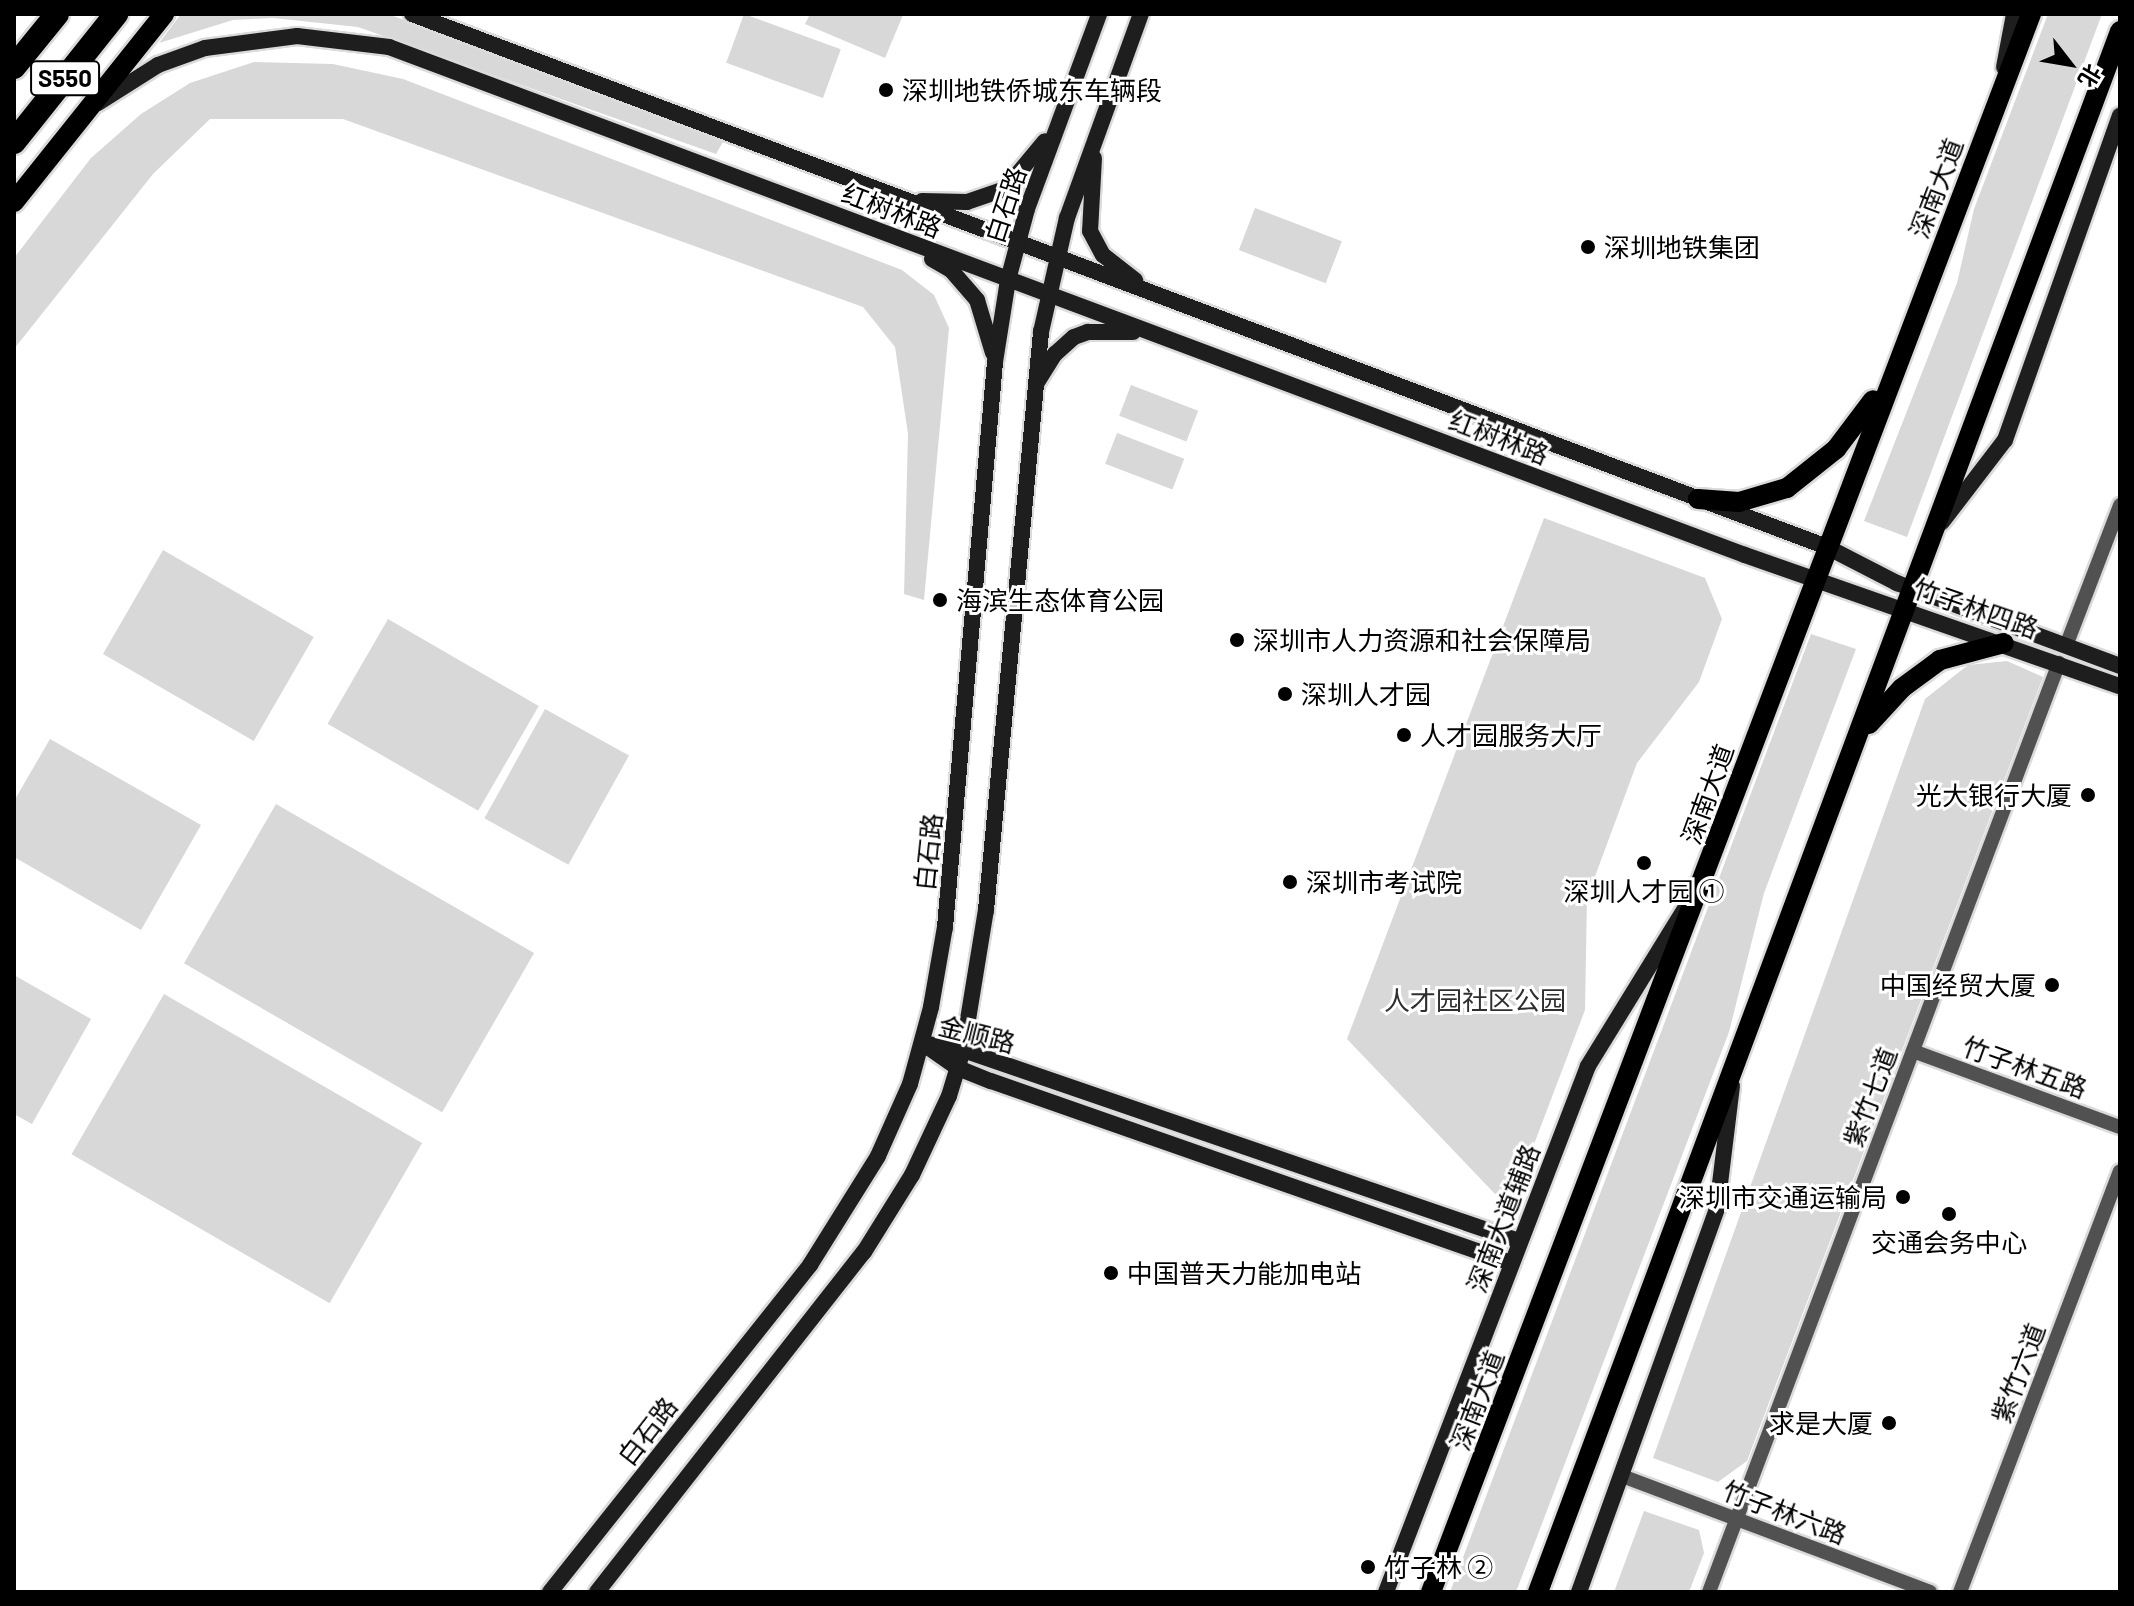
<!DOCTYPE html>
<html>
<head>
<meta charset="utf-8">
<style>
  body { margin:0 }
  #map { position:relative; width:2134px; height:1606px; overflow:hidden; background:#fff; font-family:Barlow,"Noto Sans SC",sans-serif }
  div>[style] { position:absolute }
  .green>* { inset:0; background:#d8d8d8; transform-origin:0 0 }
  .roads { filter:drop-shadow(2px 0 #dbdbdb) drop-shadow(-2px 0 #dbdbdb) drop-shadow(0 2px #dbdbdb) drop-shadow(0 -2px #dbdbdb) }
  .street>* { height:14px; margin:-7px; padding:0 7px; transform-origin:7px; border-radius:7px; background:#515151 }
  .secondary>* { height:16px; margin:-8px; padding:0 8px; transform-origin:8px; border-radius:8px; background:#1e1e1e }
  .primary>* { height:20px; margin:-10px; padding:0 10px; transform-origin:10px; border-radius:10px; background:#000 }
  .highway>* { height:24px; margin:-12px; padding:0 12px; transform-origin:12px; border-radius:12px; background:#000 }
  .dots>* { width:22px; height:22px; translate:-50% -50%; box-sizing:border-box; border:4px solid #fff; border-radius:50% }
  span { translate:-50% -50%; white-space:nowrap; text-align:center; line-height:1.15; -webkit-text-stroke:6px #fff; paint-order:stroke }
  .shield-label span { padding:2px 6px; background:#fff; border:2px solid; border-radius:6px; -webkit-text-stroke-width:0 }
  .shield-label { font-size:24px; color:#000; font-weight:700 }
  .poi-label { font-size:26px; color:#000 }
  .left { translate:0 -50%; text-align:left }
  .right { translate:-100% -50%; text-align:right }
  .street-label { font-size:26px; color:#000 }
  .park-label { font-size:26px; color:#2f2f2f }
  .frame { position:absolute; inset:0; border:16px solid #000; pointer-events:none }
  .north { position:absolute; left:2030px; top:24px; width:80px; height:80px; -webkit-text-stroke:6px #fff; paint-order:stroke; rotate:121deg; font-size:22px; font-weight:700; line-height:32px; text-align:center; color:#000 }
  .north::after { content:''; display:block; margin:auto; width:28px; height:36px; background:#000; clip-path:polygon(50% 0,100% 100%,50% 72%,0 100%) }
</style>
</head>
<body>
<div id="map">
  <div class="green">
    <div style="clip-path:polygon(181px 14px,388px 14px,724px 140px,716px 154px,358px 27px,273px 18px,233px 20px,159px 43px)"></div>
    <div style="left:744px;top:14px;width:103px;height:52px;rotate:20deg"></div>
    <div style="clip-path:polygon(810px 14px,901px 14px,903px 15px,885px 58px,805px 24px)"></div>
    <div style="clip-path:polygon(2048px 14px,2102px 14px,1907px 537px,1864px 521px,1957px 283px,1974px 209px)"></div>
    <div style="clip-path:polygon(254px 62px,333px 64px,403px 79px,902px 270px,934px 295px,949px 328px,924px 600px,904px 594px,908px 434px,895px 347px,863px 307px,343px 119px,210px 119px,153px 174px,14px 349px,14px 258px,91px 158px,141px 114px,190px 83px)"></div>
    <div style="left:1255px;top:208px;width:93px;height:45px;rotate:21deg"></div>
    <div style="left:1131px;top:385px;width:72px;height:33px;rotate:21deg"></div>
    <div style="left:1117px;top:433px;width:72px;height:33px;rotate:21deg"></div>
    <div style="clip-path:polygon(1544px 518px,1705px 578px,1722px 619px,1699px 682px,1637px 763px,1587px 898px,1585px 1010px,1520px 1181px,1495px 1194px,1347px 1039px)"></div>
    <div style="left:163px;top:550px;width:174px;height:120px;rotate:30deg"></div>
    <div style="left:388px;top:619px;width:174px;height:121px;rotate:30deg"></div>
    <div style="clip-path:polygon(1811px 634px,1856px 649px,1764px 893px,1729px 1032px,1516px 1592px,1450px 1592px)"></div>
    <div style="clip-path:polygon(2007px 661px,2043px 677px,1747px 1461px,1718px 1482px,1653px 1458px,1925px 699px,1968px 665px)"></div>
    <div style="left:545px;top:709px;width:96px;height:125px;rotate:29deg"></div>
    <div style="clip-path:polygon(50px 739px,201px 825px,141px 930px,14px 857px,14px 801px)"></div>
    <div style="left:276px;top:804px;width:298px;height:184px;rotate:30deg"></div>
    <div style="clip-path:polygon(14px 975px,91px 1019px,32px 1124px,14px 1114px)"></div>
    <div style="left:164px;top:994px;width:298px;height:185px;rotate:30deg"></div>
    <div style="clip-path:polygon(1644px 1511px,1699px 1530px,1704px 1553px,1689px 1592px,1614px 1592px)"></div>
  </div>
  <div class="roads">
    <div class="street">
      <div style="left:2066px;top:646px;width:151px;rotate:-69deg"></div>
      <div style="left:1913px;top:1051px;width:221px;rotate:20.2deg"></div>
      <div style="left:1622px;top:1476px;width:329px;rotate:20.6deg"></div>
      <div style="left:1709px;top:1592px;width:993px;rotate:-69.36deg"></div>
      <div style="left:1960px;top:1592px;width:450px;rotate:-69.2deg"></div>
    </div>
    <div class="secondary">
      <div style="left:412px;top:14px;width:1512px;rotate:20.64deg"></div>
      <div style="left:1827px;top:547px;width:79px;rotate:27.2deg"></div>
      <div style="left:1897px;top:583px;width:238px;rotate:20.4deg"></div>
      <div style="left:2004px;top:67px;width:54px;rotate:-79.3deg"></div>
      <div style="left:98px;top:103px;width:71px;rotate:-32.3deg"></div>
      <div style="left:158px;top:65px;width:50px;rotate:-19.9deg"></div>
      <div style="left:205px;top:48px;width:93px;rotate:-7.4deg"></div>
      <div style="left:297px;top:36px;width:93px;rotate:6.8deg"></div>
      <div style="left:389px;top:47px;width:1448px;rotate:20.54deg"></div>
      <div style="left:1745px;top:555px;width:397px;rotate:19.3deg"></div>
      <div style="left:1094px;top:158px;width:73px;rotate:93.1deg"></div>
      <div style="left:1090px;top:231px;width:27px;rotate:62deg"></div>
      <div style="left:1103px;top:255px;width:41px;rotate:38deg"></div>
      <div style="left:922px;top:201px;width:45px;rotate:1.3deg"></div>
      <div style="left:967px;top:202px;width:40px;rotate:-18.9deg"></div>
      <div style="left:1005px;top:189px;width:62px;rotate:-50.2deg"></div>
      <div style="left:932px;top:259px;width:22px;rotate:30deg"></div>
      <div style="left:951px;top:270px;width:40px;rotate:49deg"></div>
      <div style="left:977px;top:300px;width:55px;rotate:73.2deg"></div>
      <div style="left:1036px;top:384px;width:36px;rotate:-58deg"></div>
      <div style="left:1055px;top:354px;width:25px;rotate:-42deg"></div>
      <div style="left:1074px;top:337px;width:15px;rotate:-20deg"></div>
      <div style="left:1088px;top:332px;width:45px"></div>
      <div style="left:1942px;top:522px;width:103px;rotate:-52.5deg"></div>
      <div style="left:2005px;top:440px;width:344px;rotate:-70.5deg"></div>
      <div style="left:922px;top:1043px;width:44px;rotate:34.8deg"></div>
      <div style="left:958px;top:1068px;width:35px;rotate:22deg"></div>
      <div style="left:991px;top:1081px;width:551px;rotate:19.29deg"></div>
      <div style="left:927px;top:1044px;width:36px;rotate:9deg"></div>
      <div style="left:963px;top:1050px;width:588px;rotate:18.96deg"></div>
      <div style="left:550px;top:1592px;width:418px;rotate:-51.5deg"></div>
      <div style="left:810px;top:1265px;width:128px;rotate:-58deg"></div>
      <div style="left:878px;top:1156px;width:79px;rotate:-66deg"></div>
      <div style="left:910px;top:1084px;width:80px;rotate:-74.7deg"></div>
      <div style="left:931px;top:1007px;width:81px;rotate:-80.1deg"></div>
      <div style="left:945px;top:927px;width:567px;rotate:-84.94deg"></div>
      <div style="left:995px;top:362px;width:83px;rotate:-81deg"></div>
      <div style="left:1008px;top:280px;width:73px;rotate:-75deg"></div>
      <div style="left:1027px;top:209px;width:208px;rotate:-69.7deg"></div>
      <div style="left:597px;top:1592px;width:432px;rotate:-51.9deg"></div>
      <div style="left:864px;top:1252px;width:91px;rotate:-58.1deg"></div>
      <div style="left:912px;top:1175px;width:87px;rotate:-64.9deg"></div>
      <div style="left:949px;top:1096px;width:48px;rotate:-73.1deg"></div>
      <div style="left:963px;top:1050px;width:142px;rotate:-80.7deg"></div>
      <div style="left:986px;top:910px;width:581px;rotate:-84.56deg"></div>
      <div style="left:1041px;top:332px;width:117px;rotate:-77.2deg"></div>
      <div style="left:1067px;top:218px;width:217px;rotate:-70.1deg"></div>
      <div style="left:1386px;top:1592px;width:563px;rotate:-68.99deg"></div>
      <div style="left:1588px;top:1066px;width:183px;rotate:-58.4deg"></div>
      <div style="left:1579px;top:1592px;width:408px;rotate:-70.2deg"></div>
      <div style="left:1717px;top:1208px;width:123px;rotate:-83deg"></div>
    </div>
    <div class="primary">
      <div style="left:14px;top:202px;width:241px;rotate:-51.4deg"></div>
      <div style="left:1698px;top:499px;width:41px;rotate:4.2deg"></div>
      <div style="left:1739px;top:502px;width:50px;rotate:-16.3deg"></div>
      <div style="left:1787px;top:488px;width:63px;rotate:-38.5deg"></div>
      <div style="left:1836px;top:449px;width:61px;rotate:-52.9deg"></div>
      <div style="left:1869px;top:724px;width:49px;rotate:-47.5deg"></div>
      <div style="left:1902px;top:688px;width:47px;rotate:-36.4deg"></div>
      <div style="left:1940px;top:660px;width:66px;rotate:-14.9deg"></div>
      <div style="left:1431px;top:1592px;width:1688px;rotate:-69.18deg"></div>
      <div style="left:1538px;top:1592px;width:1666px;rotate:-69.55deg"></div>
    </div>
    <div class="highway">
      <div style="left:14px;top:67px;width:68px;rotate:-50.9deg"></div>
      <div style="left:14px;top:142px;width:164px;rotate:-51.4deg"></div>
    </div>
  </div>
  <div class="dots">
    <div style="left:886px;top:90px;background:#000"></div>
    <div style="left:1588px;top:247px;background:#000"></div>
    <div style="left:940px;top:600px;background:#000"></div>
    <div style="left:1237px;top:640px;background:#000"></div>
    <div style="left:1285px;top:694px;background:#000"></div>
    <div style="left:1404px;top:735px;background:#000"></div>
    <div style="left:2088px;top:795px;background:#000"></div>
    <div style="left:1644px;top:863px;background:#000"></div>
    <div style="left:1290px;top:882px;background:#000"></div>
    <div style="left:2052px;top:985px;background:#000"></div>
    <div style="left:1903px;top:1197px;background:#000"></div>
    <div style="left:1949px;top:1214px;background:#000"></div>
    <div style="left:1111px;top:1273px;background:#000"></div>
    <div style="left:1889px;top:1423px;background:#000"></div>
    <div style="left:1368px;top:1567px;background:#000"></div>
  </div>
  <div class="shield-label">
    <span style="left:65px;top:78px">S550</span>
  </div>
  <div class="poi-label">
    <span class="left" style="left:902px;top:90px">深圳地铁侨城东车辆段</span>
    <span class="left" style="left:1604px;top:247px">深圳地铁集团</span>
    <span class="left" style="left:956px;top:600px">海滨生态体育公园</span>
    <span class="left" style="left:1253px;top:640px">深圳市人力资源和社会保障局</span>
    <span class="left" style="left:1301px;top:694px">深圳人才园</span>
    <span class="left" style="left:1420px;top:735px">人才园服务大厅</span>
    <span class="right" style="left:2072px;top:795px">光大银行大厦</span>
    <span class="left" style="left:1306px;top:882px">深圳市考试院</span>
    <span style="left:1644px;top:891px">深圳人才园 ①</span>
    <span class="right" style="left:2036px;top:985px">中国经贸大厦</span>
    <span class="right" style="left:1887px;top:1197px">深圳市交通运输局</span>
    <span style="left:1949px;top:1242px">交通会务中心</span>
    <span class="left" style="left:1127px;top:1273px">中国普天力能加电站</span>
    <span class="right" style="left:1873px;top:1423px">求是大厦</span>
    <span class="left" style="left:1384px;top:1567px">竹子林 ②</span>
  </div>
  <div class="street-label">
    <span style="left:1936px;top:188px;rotate:-69deg">深南大道</span>
    <span style="left:1005px;top:205px;rotate:-72deg">白石路</span>
    <span style="left:892px;top:210px;rotate:21deg">红树林路</span>
    <span style="left:1499px;top:437px;rotate:21deg">红树林路</span>
    <span style="left:1976px;top:608px;rotate:19deg">竹子林四路</span>
    <span style="left:1707px;top:794px;rotate:-70deg">深南大道</span>
    <span style="left:928px;top:852px;rotate:-84deg">白石路</span>
    <span style="left:977px;top:1034px;rotate:14deg">金顺路</span>
    <span style="left:2025px;top:1067px;rotate:20deg">竹子林五路</span>
    <span style="left:1870px;top:1097px;rotate:-69deg">紫竹七道</span>
    <span style="left:1503px;top:1218px;rotate:-69deg">深南大道辅路</span>
    <span style="left:2018px;top:1373px;rotate:-69deg">紫竹六道</span>
    <span style="left:1477px;top:1400px;rotate:-69deg">深南大道</span>
    <span style="left:647px;top:1431px;rotate:-52deg">白石路</span>
    <span style="left:1785px;top:1512px;rotate:21deg">竹子林六路</span>
  </div>
  <div class="park-label">
    <span style="left:1475px;top:1000px">人才园社区公园</span>
  </div>
  <div class="frame"></div>
  <div class="north">北</div>
</div>
</body>
</html>
